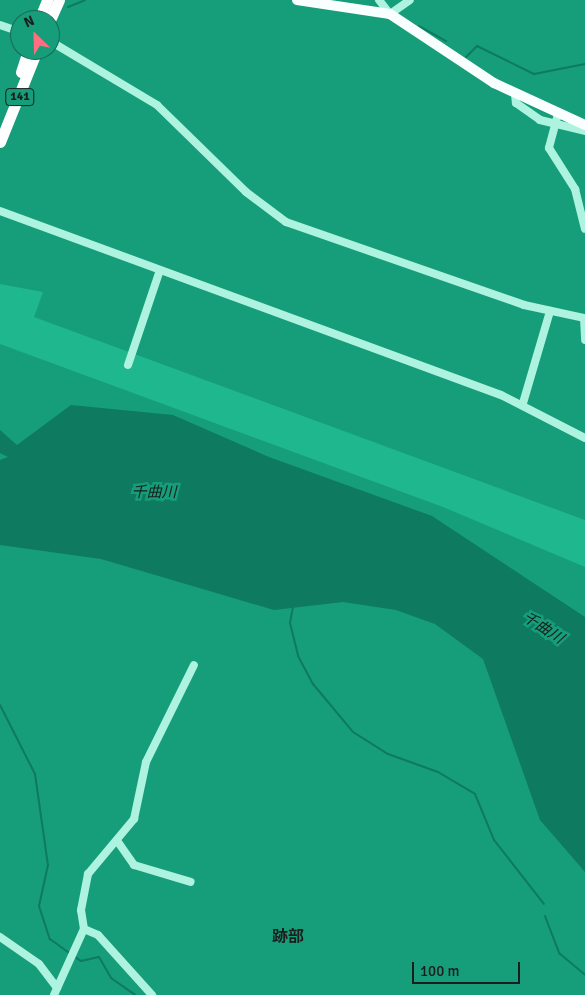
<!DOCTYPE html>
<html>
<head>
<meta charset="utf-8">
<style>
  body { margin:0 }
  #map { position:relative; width:585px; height:995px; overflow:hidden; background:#169d7a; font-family:Signika,"Noto Sans JP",sans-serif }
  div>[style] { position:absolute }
  .green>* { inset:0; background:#1fb78d }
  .water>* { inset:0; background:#0e7a5f }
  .stream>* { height:2px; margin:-1px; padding:0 1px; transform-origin:1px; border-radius:1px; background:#0e7a5f }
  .minor>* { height:8px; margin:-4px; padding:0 4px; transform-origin:4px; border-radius:4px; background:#aef3e0 }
  .major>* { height:10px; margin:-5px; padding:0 5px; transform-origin:5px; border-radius:5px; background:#f9fffe }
  .highway>* { height:11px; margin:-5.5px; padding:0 5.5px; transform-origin:5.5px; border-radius:5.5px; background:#fff }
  span { translate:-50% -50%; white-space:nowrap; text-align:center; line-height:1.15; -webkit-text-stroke:5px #169d7a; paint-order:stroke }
  .shield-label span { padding:1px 4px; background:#169d7a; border:1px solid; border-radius:4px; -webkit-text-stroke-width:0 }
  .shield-label { font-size:12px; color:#1d1d1d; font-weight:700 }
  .water-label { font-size:15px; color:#191d1c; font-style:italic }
  .quarter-label { font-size:16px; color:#1d1d1d; font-weight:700 }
  .north { position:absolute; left:10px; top:10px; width:50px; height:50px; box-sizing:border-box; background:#169d7a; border:1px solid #196a55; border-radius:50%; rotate:336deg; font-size:14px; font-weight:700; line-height:20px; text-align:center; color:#1d1d1d }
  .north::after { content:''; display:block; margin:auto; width:18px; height:22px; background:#ff6f7f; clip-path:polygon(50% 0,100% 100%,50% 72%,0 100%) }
  .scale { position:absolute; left:412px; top:962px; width:108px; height:22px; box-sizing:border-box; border:2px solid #1d1d1d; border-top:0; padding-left:6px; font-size:15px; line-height:18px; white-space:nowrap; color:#1d1d1d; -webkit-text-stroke:4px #169d7a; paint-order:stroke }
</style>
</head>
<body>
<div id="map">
  <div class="green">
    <div style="clip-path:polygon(0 284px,43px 292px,34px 317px,585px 520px,585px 567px,443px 507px,0 344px)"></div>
  </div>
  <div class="water">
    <div style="clip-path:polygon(71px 405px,173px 415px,269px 457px,432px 516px,585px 617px,585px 872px,540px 820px,483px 659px,435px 624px,396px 610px,343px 602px,274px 610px,101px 559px,0 545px,0 460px,8px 457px,0 453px,0 430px,17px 445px)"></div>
  </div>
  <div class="stream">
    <div style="left:68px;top:7px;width:18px;rotate:-22deg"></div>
    <div style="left:419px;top:26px;width:31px;rotate:29deg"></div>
    <div style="left:466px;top:57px;width:16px;rotate:-45deg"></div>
    <div style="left:477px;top:46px;width:64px;rotate:26.2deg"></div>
    <div style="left:534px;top:74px;width:52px;rotate:-11.1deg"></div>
    <div style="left:293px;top:607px;width:16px;rotate:101deg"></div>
    <div style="left:290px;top:623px;width:34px;rotate:76deg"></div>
    <div style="left:298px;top:656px;width:32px;rotate:62deg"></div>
    <div style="left:313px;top:684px;width:62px;rotate:50.2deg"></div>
    <div style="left:353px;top:732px;width:41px;rotate:32.2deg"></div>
    <div style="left:388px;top:754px;width:53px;rotate:19.8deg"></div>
    <div style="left:438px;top:772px;width:43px;rotate:30.7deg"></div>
    <div style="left:475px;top:794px;width:50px;rotate:67.6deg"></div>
    <div style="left:494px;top:840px;width:81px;rotate:52deg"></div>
    <div style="left:0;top:705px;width:77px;rotate:63.1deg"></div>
    <div style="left:35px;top:774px;width:92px;rotate:81.9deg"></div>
    <div style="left:48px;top:865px;width:42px;rotate:102.4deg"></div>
    <div style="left:39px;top:906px;width:35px;rotate:72deg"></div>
    <div style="left:50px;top:939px;width:26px;rotate:36deg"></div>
    <div style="left:545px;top:916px;width:40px;rotate:69deg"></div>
    <div style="left:559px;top:953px;width:34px;rotate:40deg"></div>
    <div style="left:75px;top:957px;width:7px;rotate:34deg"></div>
    <div style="left:81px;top:961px;width:18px;rotate:-13deg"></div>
    <div style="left:99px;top:957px;width:24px;rotate:60deg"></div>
    <div style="left:111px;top:978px;width:29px;rotate:35deg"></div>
  </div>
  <div class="minor">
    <div style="left:379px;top:0;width:18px;rotate:52deg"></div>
    <div style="left:390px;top:14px;width:24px;rotate:-35deg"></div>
    <div style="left:0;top:25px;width:21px;rotate:19deg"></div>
    <div style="left:50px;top:41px;width:125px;rotate:30.9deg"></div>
    <div style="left:157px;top:105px;width:124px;rotate:44.3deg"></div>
    <div style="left:246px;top:192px;width:50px;rotate:36.9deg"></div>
    <div style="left:286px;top:222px;width:252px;rotate:19.2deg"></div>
    <div style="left:524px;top:305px;width:61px;rotate:12.2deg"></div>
    <div style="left:584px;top:318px;width:22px;rotate:87deg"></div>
    <div style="left:515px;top:95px;width:8px;rotate:83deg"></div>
    <div style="left:516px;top:103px;width:29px;rotate:35deg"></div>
    <div style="left:540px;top:120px;width:46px;rotate:13.7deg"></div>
    <div style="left:558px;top:114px;width:35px;rotate:105deg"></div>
    <div style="left:549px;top:148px;width:49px;rotate:57.6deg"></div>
    <div style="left:575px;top:189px;width:41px;rotate:76deg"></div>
    <div style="left:0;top:211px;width:534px;rotate:20.17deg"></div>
    <div style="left:501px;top:395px;width:94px;rotate:27.1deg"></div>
    <div style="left:128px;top:365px;width:100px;rotate:-71.4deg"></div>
    <div style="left:523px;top:403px;width:96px;rotate:-73.6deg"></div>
    <div style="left:118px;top:842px;width:28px;rotate:55deg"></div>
    <div style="left:134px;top:865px;width:59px;rotate:16.6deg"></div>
    <div style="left:84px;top:929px;width:15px;rotate:23deg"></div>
    <div style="left:98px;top:935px;width:81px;rotate:48deg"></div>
    <div style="left:0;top:937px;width:47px;rotate:34.7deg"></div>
    <div style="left:39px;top:964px;width:30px;rotate:53deg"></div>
    <div style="left:54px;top:995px;width:72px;rotate:-65.6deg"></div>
    <div style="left:84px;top:929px;width:19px;rotate:-99deg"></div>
    <div style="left:81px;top:910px;width:37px;rotate:-79deg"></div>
    <div style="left:88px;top:874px;width:72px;rotate:-50.1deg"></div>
    <div style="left:134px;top:819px;width:58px;rotate:-78.1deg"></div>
    <div style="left:146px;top:762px;width:108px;rotate:-63.7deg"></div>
  </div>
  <div class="major">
    <div style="left:297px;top:0;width:94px;rotate:8.6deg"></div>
    <div style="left:390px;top:14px;width:125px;rotate:33.6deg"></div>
    <div style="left:494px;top:83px;width:100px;rotate:24.8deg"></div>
  </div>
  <div class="highway">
    <div style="left:39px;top:20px;width:22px;rotate:-68deg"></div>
    <div style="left:50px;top:20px;width:22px;rotate:-66deg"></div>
    <div style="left:21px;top:72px;width:23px;rotate:-72deg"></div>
    <div style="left:0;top:142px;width:99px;rotate:-68.1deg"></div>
  </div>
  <div class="shield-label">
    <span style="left:20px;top:97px">141</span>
  </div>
  <div class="water-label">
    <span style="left:154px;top:493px">千曲川</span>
    <span style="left:543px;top:628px;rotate:33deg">千曲川</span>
  </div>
  <div class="quarter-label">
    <span style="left:288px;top:937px">跡部</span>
  </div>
  <div class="north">N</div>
  <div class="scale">100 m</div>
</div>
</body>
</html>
